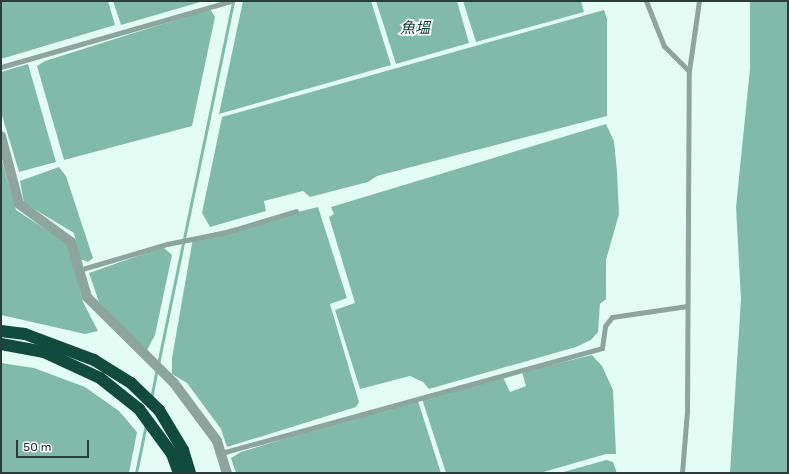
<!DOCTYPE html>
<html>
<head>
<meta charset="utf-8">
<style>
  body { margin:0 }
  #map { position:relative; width:789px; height:474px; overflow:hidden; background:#e3fdf5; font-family:Rubik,"Noto Sans TC",sans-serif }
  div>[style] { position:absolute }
  .water>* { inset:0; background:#82baa9 }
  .stream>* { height:3px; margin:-1.5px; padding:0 1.5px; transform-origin:1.5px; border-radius:1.5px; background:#82baa9 }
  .lane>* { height:5px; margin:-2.5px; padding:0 2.5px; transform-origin:2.5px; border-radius:2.5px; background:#8ea59e }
  .street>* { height:10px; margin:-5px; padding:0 5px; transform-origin:5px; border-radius:5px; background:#8ea59e }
  .highway>* { height:12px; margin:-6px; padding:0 6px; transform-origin:6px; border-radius:6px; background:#104b3d }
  span { translate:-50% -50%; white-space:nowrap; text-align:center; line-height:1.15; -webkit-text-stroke:3.5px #fff; paint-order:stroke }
  .water-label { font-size:15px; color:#093c31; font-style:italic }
  .frame { position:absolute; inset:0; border:2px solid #2b3d38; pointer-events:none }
  .scale { position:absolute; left:16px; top:440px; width:73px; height:18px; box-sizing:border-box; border:2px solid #2b3d38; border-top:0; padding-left:5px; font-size:12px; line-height:14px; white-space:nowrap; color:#2b3d38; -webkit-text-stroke:3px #fff; paint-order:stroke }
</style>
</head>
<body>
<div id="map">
  <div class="water">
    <div style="clip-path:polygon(1px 1px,108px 1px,115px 25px,1px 59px)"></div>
    <div style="clip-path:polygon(113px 1px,204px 1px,121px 25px)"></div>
    <div style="clip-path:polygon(243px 1px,371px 1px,391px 65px,219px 114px)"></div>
    <div style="clip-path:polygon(376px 1px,457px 1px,469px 43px,396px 64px)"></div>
    <div style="clip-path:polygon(463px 1px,581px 1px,584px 12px,476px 42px)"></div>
    <div style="clip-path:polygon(750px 1px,788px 1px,788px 473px,730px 473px,741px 299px,736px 207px,750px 69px)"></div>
    <div style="clip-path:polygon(210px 9px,215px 17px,192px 126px,64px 160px,37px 66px,45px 61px)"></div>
    <div style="clip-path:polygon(604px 10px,607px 19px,607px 116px,377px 176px,368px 182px,310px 197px,303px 191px,264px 201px,266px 211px,210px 227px,202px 213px,222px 117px)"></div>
    <div style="clip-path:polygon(28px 64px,56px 162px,19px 172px,1px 112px,1px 72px)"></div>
    <div style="clip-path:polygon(606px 124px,614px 141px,617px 172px,619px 214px,606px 260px,606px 299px,600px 304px,598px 332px,591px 340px,576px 347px,429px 389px,423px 382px,410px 376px,360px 389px,335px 310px,355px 303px,329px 217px,334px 214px,331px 207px)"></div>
    <div style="clip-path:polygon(1px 157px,16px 210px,68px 244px,83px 302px,98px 331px,85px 334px,1px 315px)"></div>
    <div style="clip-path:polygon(59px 167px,66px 176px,93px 258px,88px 262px,80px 259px,74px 233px,24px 203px,20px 181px)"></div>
    <div style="clip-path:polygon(318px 207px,347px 298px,330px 304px,359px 402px,356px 407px,227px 447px,221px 429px,187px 383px,172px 374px,172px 358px,193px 238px)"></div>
    <div style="clip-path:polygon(163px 247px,172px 255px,155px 335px,146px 352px,99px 302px,89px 273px)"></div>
    <div style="clip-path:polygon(592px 355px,602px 366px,613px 390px,616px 454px,606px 454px,540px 473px,446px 473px,422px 399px,503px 377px,510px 392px,526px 386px,522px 372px)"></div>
    <div style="clip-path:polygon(1px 363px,34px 368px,85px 387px,119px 411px,137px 432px,129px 473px,1px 473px)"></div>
    <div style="clip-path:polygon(408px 401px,418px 401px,441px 473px,236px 473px,231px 458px,241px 452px)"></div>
    <div style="clip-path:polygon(606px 460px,613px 462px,617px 473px,560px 473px)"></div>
  </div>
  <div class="stream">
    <div style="left:158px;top:364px;width:371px;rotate:-78.3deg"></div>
    <div style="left:151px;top:399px;width:31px;rotate:-79deg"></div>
    <div style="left:136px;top:473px;width:50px;rotate:-78.5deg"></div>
  </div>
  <div class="lane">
    <div style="left:646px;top:1px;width:48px;rotate:68.2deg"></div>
    <div style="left:664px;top:46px;width:35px;rotate:45deg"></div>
    <div style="left:1px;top:67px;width:239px;rotate:-16deg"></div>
    <div style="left:79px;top:270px;width:92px;rotate:-16.5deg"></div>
    <div style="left:167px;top:244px;width:61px;rotate:-11.3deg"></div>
    <div style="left:227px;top:232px;width:72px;rotate:-16.9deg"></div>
    <div style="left:221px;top:453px;width:395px;rotate:-15.4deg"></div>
    <div style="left:602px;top:348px;width:22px;rotate:-82deg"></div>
    <div style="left:605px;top:326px;width:11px;rotate:-52deg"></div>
    <div style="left:612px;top:317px;width:76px;rotate:-8.3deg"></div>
    <div style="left:682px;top:473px;width:62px;rotate:-85.4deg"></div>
    <div style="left:687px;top:411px;width:340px;rotate:-89.7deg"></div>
    <div style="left:689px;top:71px;width:71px;rotate:-81.9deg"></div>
  </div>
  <div class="street">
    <div style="left:1px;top:136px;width:70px;rotate:75.2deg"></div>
    <div style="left:19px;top:204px;width:64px;rotate:36.2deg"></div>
    <div style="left:71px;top:242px;width:57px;rotate:73.8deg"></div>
    <div style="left:87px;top:297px;width:122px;rotate:44.7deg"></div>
    <div style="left:174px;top:383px;width:72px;rotate:53.4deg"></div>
    <div style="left:217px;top:441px;width:34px;rotate:73deg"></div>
  </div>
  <div class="highway">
    <div style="left:1px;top:331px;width:24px;rotate:7deg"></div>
    <div style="left:25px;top:334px;width:74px;rotate:20.6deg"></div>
    <div style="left:94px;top:360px;width:44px;rotate:31.9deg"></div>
    <div style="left:131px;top:383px;width:39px;rotate:44deg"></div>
    <div style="left:159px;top:410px;width:47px;rotate:59deg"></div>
    <div style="left:183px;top:450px;width:24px;rotate:73deg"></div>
    <div style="left:1px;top:344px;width:44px;rotate:10.5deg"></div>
    <div style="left:44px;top:352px;width:62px;rotate:24.9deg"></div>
    <div style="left:100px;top:378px;width:50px;rotate:38.5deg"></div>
    <div style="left:139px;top:409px;width:56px;rotate:53.7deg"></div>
    <div style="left:172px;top:454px;width:20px;rotate:70deg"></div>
  </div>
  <div class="water-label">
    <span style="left:415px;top:29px">魚塭</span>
  </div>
  <div class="frame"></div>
  <div class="scale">50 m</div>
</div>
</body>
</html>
